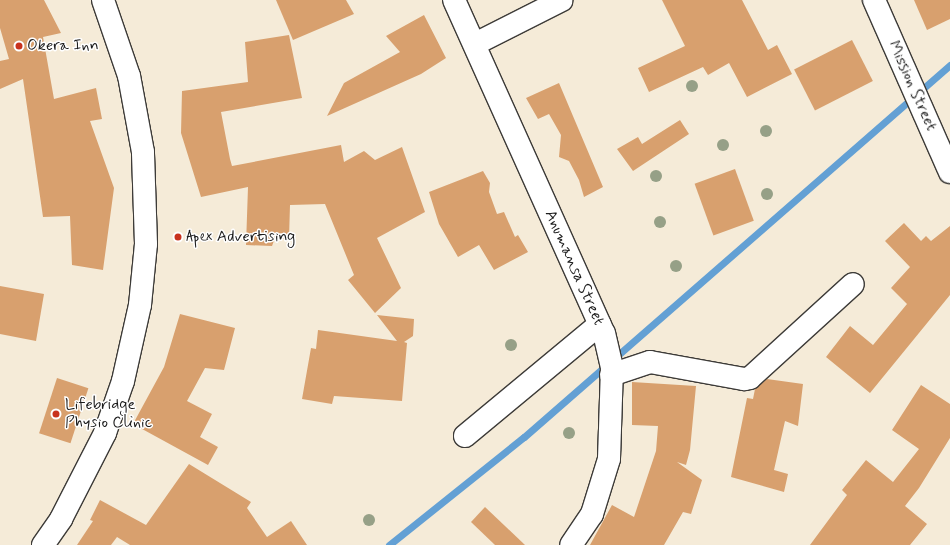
<!DOCTYPE html>
<html>
<head>
<meta charset="utf-8">
<style>
  body { margin:0 }
  #map { position:relative; width:950px; height:545px; overflow:hidden; background:#f5ebd8; font-family:Mynerve,sans-serif }
  div>[style] { position:absolute }
  .stream>* { height:7px; margin:-3.5px; padding:0 3.5px; transform-origin:3.5px; border-radius:3.5px; background:#63a0d4 }
  .building>* { inset:0; background:#d8a06e; transform-origin:0 0 }
  .roads { filter:drop-shadow(1px 0 #3d3b38) drop-shadow(-1px 0 #3d3b38) drop-shadow(0 1px #3d3b38) drop-shadow(0 -1px #3d3b38) }
  .minor>* { height:22px; margin:-11px; padding:0 11px; transform-origin:11px; border-radius:11px; background:#fff }
  .trees>* { width:12px; height:12px; margin:-6px; border-radius:50%; background:#96a087 }
  .dots>* { width:11px; height:11px; translate:-50% -50%; box-sizing:border-box; border:2px solid #fff; border-radius:50% }
  span { translate:-50% -50%; white-space:nowrap; text-align:center; line-height:1.15; -webkit-text-stroke:3px #fff; paint-order:stroke }
  .poi-label { font-size:16px; color:#1c1c1c }
  .left { translate:0 -50%; text-align:left }
  .street-label { font-size:16px; color:#1c1c1c }
</style>
</head>
<body>
<div id="map">
  <div class="stream">
    <div style="left:389px;top:545px;width:173px;rotate:-38.7deg"></div>
    <div style="left:524px;top:437px;width:566px;rotate:-41.13deg"></div>
  </div>
  <div class="building">
    <div style="clip-path:polygon(0 0,44px 0,61px 33px,43px 37px,54px 99px,96px 88px,102px 119px,90px 121px,114px 188px,103px 270px,72px 265px,70px 216px,43px 217px,23px 79px,0 89px,0 61px,9px 59px,0 28px)"></div>
    <div style="clip-path:polygon(276px 0,346px 0,354px 14px,293px 40px)"></div>
    <div style="clip-path:polygon(662px 0,742px 0,768px 50px,777px 45px,792px 74px,747px 97px,729px 63px,708px 75px,703px 67px,649px 92px,638px 68px,685px 46px)"></div>
    <div style="clip-path:polygon(914px 0,950px 0,950px 19px,927px 30px)"></div>
    <div style="clip-path:polygon(424px 15px,446px 58px,421px 74px,327px 116px,344px 83px,400px 52px,386px 36px)"></div>
    <div style="clip-path:polygon(289px 35px,302px 98px,221px 112px,230px 159px,232px 166px,341px 145px,344px 162px,364px 151px,375px 160px,402px 147px,425px 212px,377px 238px,401px 288px,375px 313px,348px 280px,354px 275px,325px 204px,290px 205px,289px 239px,275px 238px,272px 246px,246px 245px,248px 187px,201px 197px,181px 133px,182px 91px,248px 82px,245px 42px)"></div>
    <div style="left:852px;top:40px;width:46px;height:65px;rotate:63deg"></div>
    <div style="clip-path:polygon(559px 83px,603px 187px,584px 197px,579px 180px,569px 161px,559px 157px,561px 135px,549px 114px,538px 119px,526px 98px)"></div>
    <div style="clip-path:polygon(680px 120px,689px 134px,633px 171px,617px 149px,638px 137px,642px 144px)"></div>
    <div style="left:735px;top:169px;width:55px;height:43px;rotate:70deg"></div>
    <div style="clip-path:polygon(483px 171px,490px 183px,489px 192px,497px 214px,504px 212px,515px 237px,518px 235px,528px 252px,494px 270px,479px 245px,458px 257px,439px 224px,429px 192px)"></div>
    <div style="clip-path:polygon(904px 223px,921px 241px,926px 236px,931px 241px,950px 226px,950px 295px,870px 393px,826px 357px,850px 326px,873px 345px,907px 304px,891px 288px,910px 267px,885px 241px)"></div>
    <div style="clip-path:polygon(0 286px,44px 294px,36px 341px,0 334px)"></div>
    <div style="clip-path:polygon(180px 314px,235px 328px,224px 370px,205px 368px,187px 401px,212px 414px,200px 437px,218px 447px,208px 465px,133px 424px,164px 367px)"></div>
    <div style="clip-path:polygon(377px 315px,414px 319px,413px 336px,404px 342px,407px 343px,402px 401px,334px 396px,332px 404px,302px 399px,311px 348px,316px 349px,318px 330px,397px 341px)"></div>
    <div style="left:57px;top:378px;width:33px;height:58px;rotate:18deg"></div>
    <div style="clip-path:polygon(767px 379px,803px 384px,798px 426px,785px 421px,774px 470px,788px 474px,784px 492px,731px 477px,747px 398px,753px 399px,755px 389px)"></div>
    <div style="clip-path:polygon(632px 382px,696px 386px,690px 450px,686px 465px,677px 462px,702px 480px,691px 514px,683px 512px,664px 545px,590px 545px,612px 505px,634px 517px,656px 451px,658px 426px,632px 425px)"></div>
    <div style="clip-path:polygon(921px 385px,950px 404px,950px 438px,919px 488px,905px 506px,927px 524px,910px 545px,810px 545px,847px 495px,842px 490px,866px 460px,893px 482px,919px 449px,892px 430px)"></div>
    <div style="clip-path:polygon(189px 464px,251px 502px,247px 508px,267px 537px,291px 521px,307px 545px,130px 545px,117px 537px,111px 545px,77px 545px,93px 521px,90px 520px,100px 500px,146px 525px)"></div>
    <div style="clip-path:polygon(485px 507px,525px 545px,495px 545px,471px 522px)"></div>
  </div>
  <div class="roads">
    <div class="minor">
      <div style="left:454px;top:0;width:365px;rotate:65.8deg"></div>
      <div style="left:604px;top:333px;width:36px;rotate:77deg"></div>
      <div style="left:612px;top:368px;width:91px;rotate:91.9deg"></div>
      <div style="left:609px;top:459px;width:58px;rotate:107.2deg"></div>
      <div style="left:592px;top:514px;width:37px;rotate:124deg"></div>
      <div style="left:874px;top:0;width:188px;rotate:66.2deg"></div>
      <div style="left:475px;top:44px;width:97px;rotate:-26.8deg"></div>
      <div style="left:611px;top:375px;width:41px;rotate:-18.4deg"></div>
      <div style="left:650px;top:362px;width:96px;rotate:10.3deg"></div>
      <div style="left:744px;top:379px;width:6px;rotate:-9deg"></div>
      <div style="left:750px;top:378px;width:139px;rotate:-42.4deg"></div>
      <div style="left:465px;top:436px;width:175px;rotate:-39.7deg"></div>
      <div style="left:43px;top:545px;width:32px;rotate:-55deg"></div>
      <div style="left:61px;top:519px;width:97px;rotate:-62.9deg"></div>
      <div style="left:105px;top:433px;width:55px;rotate:-70.9deg"></div>
      <div style="left:123px;top:381px;width:78px;rotate:-77.4deg"></div>
      <div style="left:140px;top:305px;width:61px;rotate:-84.4deg"></div>
      <div style="left:146px;top:244px;width:92px;rotate:-91.9deg"></div>
      <div style="left:143px;top:152px;width:77px;rotate:-100.4deg"></div>
      <div style="left:129px;top:76px;width:80px;rotate:-108.9deg"></div>
    </div>
  </div>
  <div class="trees">
    <div style="left:692px;top:86px"></div>
    <div style="left:766px;top:131px"></div>
    <div style="left:723px;top:145px"></div>
    <div style="left:656px;top:176px"></div>
    <div style="left:767px;top:194px"></div>
    <div style="left:660px;top:222px"></div>
    <div style="left:676px;top:266px"></div>
    <div style="left:511px;top:345px"></div>
    <div style="left:569px;top:433px"></div>
    <div style="left:369px;top:520px"></div>
  </div>
  <div class="dots">
    <div style="left:19px;top:46px;background:#c8321e"></div>
    <div style="left:178px;top:237px;background:#c8321e"></div>
    <div style="left:56px;top:414px;background:#c8321e"></div>
  </div>
  <div class="poi-label">
    <span class="left" style="left:27px;top:46px">Okera Inn</span>
    <span class="left" style="left:186px;top:237px">Apex Advertising</span>
    <span class="left" style="left:65px;top:414px">Lifebridge<br>Physio Clinic</span>
  </div>
  <div class="street-label">
    <span style="left:912px;top:86px;rotate:66deg">Mission Street</span>
    <span style="left:574px;top:268px;rotate:66deg">Anumansa Street</span>
  </div>
</div>
</body>
</html>
